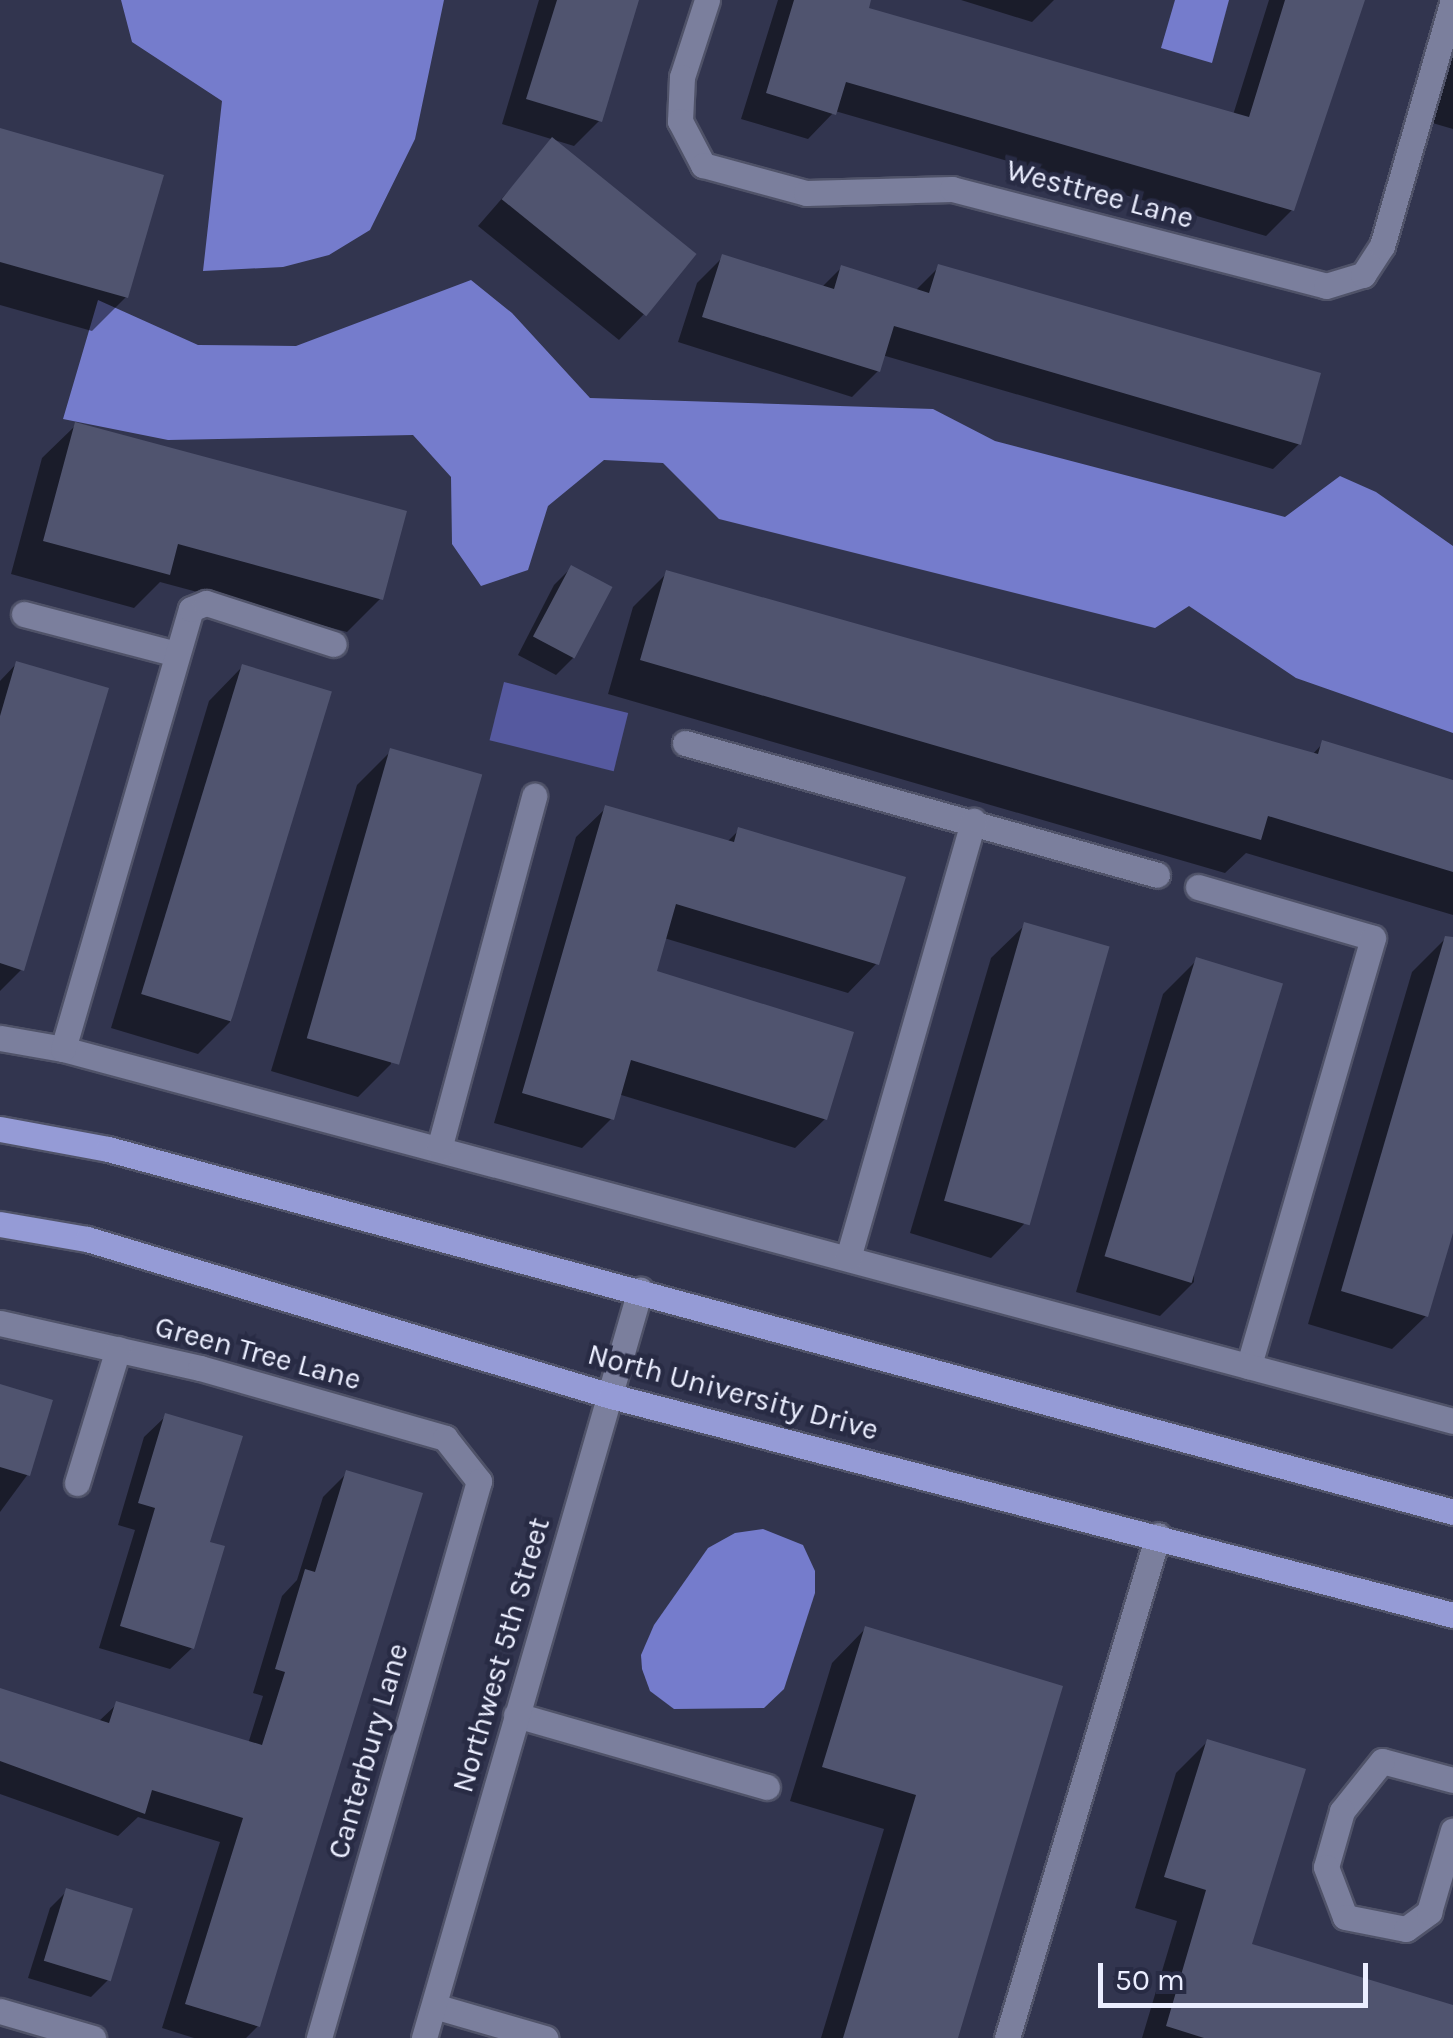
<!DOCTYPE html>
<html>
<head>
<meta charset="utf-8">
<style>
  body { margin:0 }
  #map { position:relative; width:1453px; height:2038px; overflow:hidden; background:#32354f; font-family:Karla,sans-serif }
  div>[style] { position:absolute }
  .green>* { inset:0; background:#55599f; transform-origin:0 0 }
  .water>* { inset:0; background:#757ccc }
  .shadow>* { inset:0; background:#0007 }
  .building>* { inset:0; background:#50546f; transform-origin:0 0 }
  .roads { filter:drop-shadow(2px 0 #505369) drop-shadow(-2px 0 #505369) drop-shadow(0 2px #505369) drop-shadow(0 -2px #505369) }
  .minor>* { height:25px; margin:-12.5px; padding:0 12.5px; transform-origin:12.5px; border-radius:12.5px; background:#7b7f9d }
  .major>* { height:25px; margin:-12.5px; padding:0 12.5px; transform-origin:12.5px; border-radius:12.5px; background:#959bd6 }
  span { translate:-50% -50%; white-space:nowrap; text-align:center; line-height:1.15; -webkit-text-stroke:9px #282b44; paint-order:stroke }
  .street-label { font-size:30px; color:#ebeeff }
  .scale { position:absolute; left:1098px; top:1963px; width:270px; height:45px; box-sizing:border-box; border:5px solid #ebeeff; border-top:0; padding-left:12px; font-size:30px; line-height:35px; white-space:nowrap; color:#ebeeff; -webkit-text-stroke:8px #282b44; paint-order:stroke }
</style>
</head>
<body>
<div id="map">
  <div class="green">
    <div style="left:504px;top:682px;width:128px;height:60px;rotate:14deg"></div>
  </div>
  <div class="water">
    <div style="clip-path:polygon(121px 0,444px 0,415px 139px,370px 230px,329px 255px,283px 267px,203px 271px,222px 101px,132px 42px)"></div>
    <div style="clip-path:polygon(1175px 0,1229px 0,1212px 63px,1161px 48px)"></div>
    <div style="clip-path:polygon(471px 280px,512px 313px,590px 398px,933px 409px,995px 441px,1285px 517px,1340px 476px,1376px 492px,1453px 546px,1453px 733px,1296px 678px,1189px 606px,1155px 628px,719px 519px,663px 463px,604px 460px,548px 506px,528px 570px,481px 586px,452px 544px,451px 477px,413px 435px,168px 440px,63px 419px,98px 300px,198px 345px,296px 346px)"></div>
    <div style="clip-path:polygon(763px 1529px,803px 1545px,815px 1571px,815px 1593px,784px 1689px,764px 1708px,674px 1709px,650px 1691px,642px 1669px,641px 1655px,654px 1625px,708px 1548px,735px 1533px)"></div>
  </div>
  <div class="shadow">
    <div style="clip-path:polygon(539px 0,635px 0,600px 120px,574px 146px,502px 124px)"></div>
    <div style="clip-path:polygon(778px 0,868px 0,866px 10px,1233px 115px,1269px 0,1362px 0,1292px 210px,1266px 236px,835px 111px,808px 139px,741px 119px)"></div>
    <div style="clip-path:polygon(961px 0,1054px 0,1032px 22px)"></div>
    <div style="clip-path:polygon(1453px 48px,1453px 129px,1429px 122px)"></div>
    <div style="clip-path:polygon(0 130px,126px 297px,92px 331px,0 305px)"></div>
    <div style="clip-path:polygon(552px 141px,644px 314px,619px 340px,478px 226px)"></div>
    <div style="clip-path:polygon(723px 257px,822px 287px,841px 268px,915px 291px,939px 267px,1299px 444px,1273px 469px,882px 355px,878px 371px,852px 397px,678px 342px,697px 283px)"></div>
    <div style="clip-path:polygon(76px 425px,381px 598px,347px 632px,160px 582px,134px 608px,11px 574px,42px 458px)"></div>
    <div style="clip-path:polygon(571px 568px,573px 658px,556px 675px,518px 655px,554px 585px)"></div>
    <div style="clip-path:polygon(667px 573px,1312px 755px,1323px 743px,1453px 782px,1453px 915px,1246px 853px,1225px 873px,608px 694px,633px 607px)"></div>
    <div style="clip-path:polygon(17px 663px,22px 969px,0 991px,0 681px)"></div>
    <div style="clip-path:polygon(242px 667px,232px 1020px,198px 1054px,111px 1028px,209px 701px)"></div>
    <div style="clip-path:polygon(391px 751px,391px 1064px,358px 1097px,271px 1071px,357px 785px)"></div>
    <div style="clip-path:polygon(606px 808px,726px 843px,739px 830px,877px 963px,848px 993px,664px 938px,653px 973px,825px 1119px,795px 1148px,618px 1094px,612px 1118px,582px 1148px,494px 1123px,576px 837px)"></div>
    <div style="clip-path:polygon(1025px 925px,1024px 1224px,991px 1258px,910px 1233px,991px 958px)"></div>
    <div style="clip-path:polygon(1446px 938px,1453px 940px,1453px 1224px,1426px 1316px,1392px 1349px,1308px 1324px,1412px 972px)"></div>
    <div style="clip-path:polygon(1197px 960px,1194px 1282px,1160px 1316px,1076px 1292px,1163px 994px)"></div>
    <div style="clip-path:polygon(0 1386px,28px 1474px,0 1512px)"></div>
    <div style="clip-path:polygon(166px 1416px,207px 1543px,192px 1648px,170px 1669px,99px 1648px,135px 1530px,118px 1525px,144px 1437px)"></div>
    <div style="clip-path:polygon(347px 1473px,258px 2026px,246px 2038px,194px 2038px,162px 2028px,220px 1842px,138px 1817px,118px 1836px,0 1794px,0 1691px,98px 1722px,117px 1704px,248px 1744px,263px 1696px,253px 1693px,282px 1596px,297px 1580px,323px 1497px)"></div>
    <div style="clip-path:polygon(865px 1629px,1060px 1687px,955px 2038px,821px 2038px,884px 1829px,790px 1801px,832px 1663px)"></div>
    <div style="clip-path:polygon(1207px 1742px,1249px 1945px,1453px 2008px,1453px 2038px,1142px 2038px,1177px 1921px,1135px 1908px,1176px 1773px)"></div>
    <div style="clip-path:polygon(67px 1891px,108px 1980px,91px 1997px,28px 1978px,50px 1908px)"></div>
  </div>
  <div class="building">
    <div style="clip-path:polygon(557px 0,639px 0,602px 122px,526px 99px)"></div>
    <div style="clip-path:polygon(794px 0,871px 0,869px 8px,1249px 117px,1285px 0,1365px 0,1294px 211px,846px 82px,836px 115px,766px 93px)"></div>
    <div style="clip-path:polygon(0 128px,164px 175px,128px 298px,0 262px)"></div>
    <div style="left:552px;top:137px;width:186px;height:80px;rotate:39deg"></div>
    <div style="clip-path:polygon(722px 254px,834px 289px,841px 265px,929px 293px,938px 264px,1321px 373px,1301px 445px,894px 326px,880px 372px,702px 317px)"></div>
    <div style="clip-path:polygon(75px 422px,407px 511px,383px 600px,178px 544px,170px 575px,43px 541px)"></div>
    <div style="left:571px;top:565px;width:47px;height:81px;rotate:28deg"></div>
    <div style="clip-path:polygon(666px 570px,1318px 754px,1322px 740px,1453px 780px,1453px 872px,1268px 816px,1261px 840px,640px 660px)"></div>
    <div style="clip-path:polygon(16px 661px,109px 688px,24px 971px,0 963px,0 716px)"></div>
    <div style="left:242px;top:664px;width:94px;height:345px;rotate:17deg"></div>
    <div style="left:390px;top:748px;width:96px;height:302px;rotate:16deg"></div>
    <div style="clip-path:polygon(605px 805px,734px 842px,738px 827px,906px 877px,879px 965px,676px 904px,657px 971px,854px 1032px,827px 1120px,631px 1060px,614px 1120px,522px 1093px)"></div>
    <div style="left:1024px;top:922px;width:89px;height:290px;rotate:16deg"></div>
    <div style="clip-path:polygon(1445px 936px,1453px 937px,1453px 1233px,1428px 1317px,1341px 1291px)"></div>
    <div style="left:1196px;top:957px;width:91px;height:313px;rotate:17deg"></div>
    <div style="clip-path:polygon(0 1384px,53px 1400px,30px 1476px,0 1467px)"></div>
    <div style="clip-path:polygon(165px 1413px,243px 1436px,210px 1542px,225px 1546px,194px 1649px,120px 1626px,155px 1508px,138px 1503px)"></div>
    <div style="clip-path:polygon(346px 1470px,423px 1493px,260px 2027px,185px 2004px,243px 1818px,152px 1790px,145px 1814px,0 1761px,0 1688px,109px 1723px,116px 1701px,262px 1745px,285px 1672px,275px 1669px,305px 1569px,315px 1572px)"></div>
    <div style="clip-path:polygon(865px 1626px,1063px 1686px,958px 2038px,843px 2038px,916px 1795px,822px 1767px)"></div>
    <div style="clip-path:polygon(1207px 1739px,1306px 1769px,1252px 1944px,1453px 2005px,1453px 2038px,1204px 2038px,1166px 2026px,1206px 1890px,1164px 1877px)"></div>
    <div style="left:66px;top:1888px;width:70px;height:76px;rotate:17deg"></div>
  </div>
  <div class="roads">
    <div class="minor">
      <div style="left:707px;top:0;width:81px;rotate:108deg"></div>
      <div style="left:682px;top:77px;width:44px;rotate:92.6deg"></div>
      <div style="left:680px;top:121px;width:50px;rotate:62.4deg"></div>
      <div style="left:703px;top:165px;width:107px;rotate:15.2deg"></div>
      <div style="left:806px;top:193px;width:146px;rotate:-1.6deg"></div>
      <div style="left:952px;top:189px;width:386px;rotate:14.5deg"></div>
      <div style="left:1326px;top:286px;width:39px;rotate:-17deg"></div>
      <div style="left:1363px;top:275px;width:35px;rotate:-57deg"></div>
      <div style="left:1382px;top:246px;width:256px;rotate:-73.9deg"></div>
      <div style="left:24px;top:614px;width:157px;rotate:14.7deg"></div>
      <div style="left:685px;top:743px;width:490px;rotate:15.6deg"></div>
      <div style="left:1198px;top:887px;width:182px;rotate:16.2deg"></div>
      <div style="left:1373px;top:938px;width:446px;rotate:106.2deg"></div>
      <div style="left:0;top:1038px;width:64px;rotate:9.9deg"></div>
      <div style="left:63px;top:1049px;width:1439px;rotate:14.98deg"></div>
      <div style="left:63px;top:1049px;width:458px;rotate:-73.8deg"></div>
      <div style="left:191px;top:609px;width:16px;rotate:-22deg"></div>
      <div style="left:206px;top:603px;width:134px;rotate:17.8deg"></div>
      <div style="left:439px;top:1149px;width:366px;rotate:-74.9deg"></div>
      <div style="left:848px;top:1258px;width:455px;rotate:-74deg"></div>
      <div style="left:0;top:1323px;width:205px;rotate:12.7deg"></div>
      <div style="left:200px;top:1368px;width:255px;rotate:15.9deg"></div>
      <div style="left:445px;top:1438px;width:55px;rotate:51.7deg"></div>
      <div style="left:479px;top:1481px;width:580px;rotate:106.03deg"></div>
      <div style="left:77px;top:1483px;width:140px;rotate:-73deg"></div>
      <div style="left:516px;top:1715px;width:261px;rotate:16deg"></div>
      <div style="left:1453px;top:1780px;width:73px;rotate:-165deg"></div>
      <div style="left:1382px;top:1761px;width:64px;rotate:128.7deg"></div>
      <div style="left:1342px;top:1811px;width:58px;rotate:105.9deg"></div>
      <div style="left:1326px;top:1867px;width:53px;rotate:69.2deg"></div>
      <div style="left:1345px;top:1917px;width:62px;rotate:11.1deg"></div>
      <div style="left:1406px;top:1929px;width:29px;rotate:-36deg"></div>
      <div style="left:1429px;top:1912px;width:85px;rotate:-73.7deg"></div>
      <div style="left:434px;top:2006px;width:116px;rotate:16.1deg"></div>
      <div style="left:0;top:2011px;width:97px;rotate:16.2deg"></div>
      <div style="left:424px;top:2038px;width:779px;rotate:-73.89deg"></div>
      <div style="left:1007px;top:2038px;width:525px;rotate:-73.29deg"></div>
    </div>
    <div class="major">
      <div style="left:0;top:1129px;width:110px;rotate:10.5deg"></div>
      <div style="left:108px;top:1149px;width:1393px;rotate:15.1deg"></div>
      <div style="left:0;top:1224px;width:88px;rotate:9.8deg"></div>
      <div style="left:87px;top:1239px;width:547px;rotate:16.68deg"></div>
      <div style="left:611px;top:1396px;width:870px;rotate:14.58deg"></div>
    </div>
  </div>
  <div class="street-label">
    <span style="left:1100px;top:194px;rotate:15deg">Westtree Lane</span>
    <span style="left:258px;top:1353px;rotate:15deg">Green Tree Lane</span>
    <span style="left:733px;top:1392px;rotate:15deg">North University Drive</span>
    <span style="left:501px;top:1655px;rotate:-74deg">Northwest 5th Street</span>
    <span style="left:368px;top:1751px;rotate:-74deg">Canterbury Lane</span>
  </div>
  <div class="scale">50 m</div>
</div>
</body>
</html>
